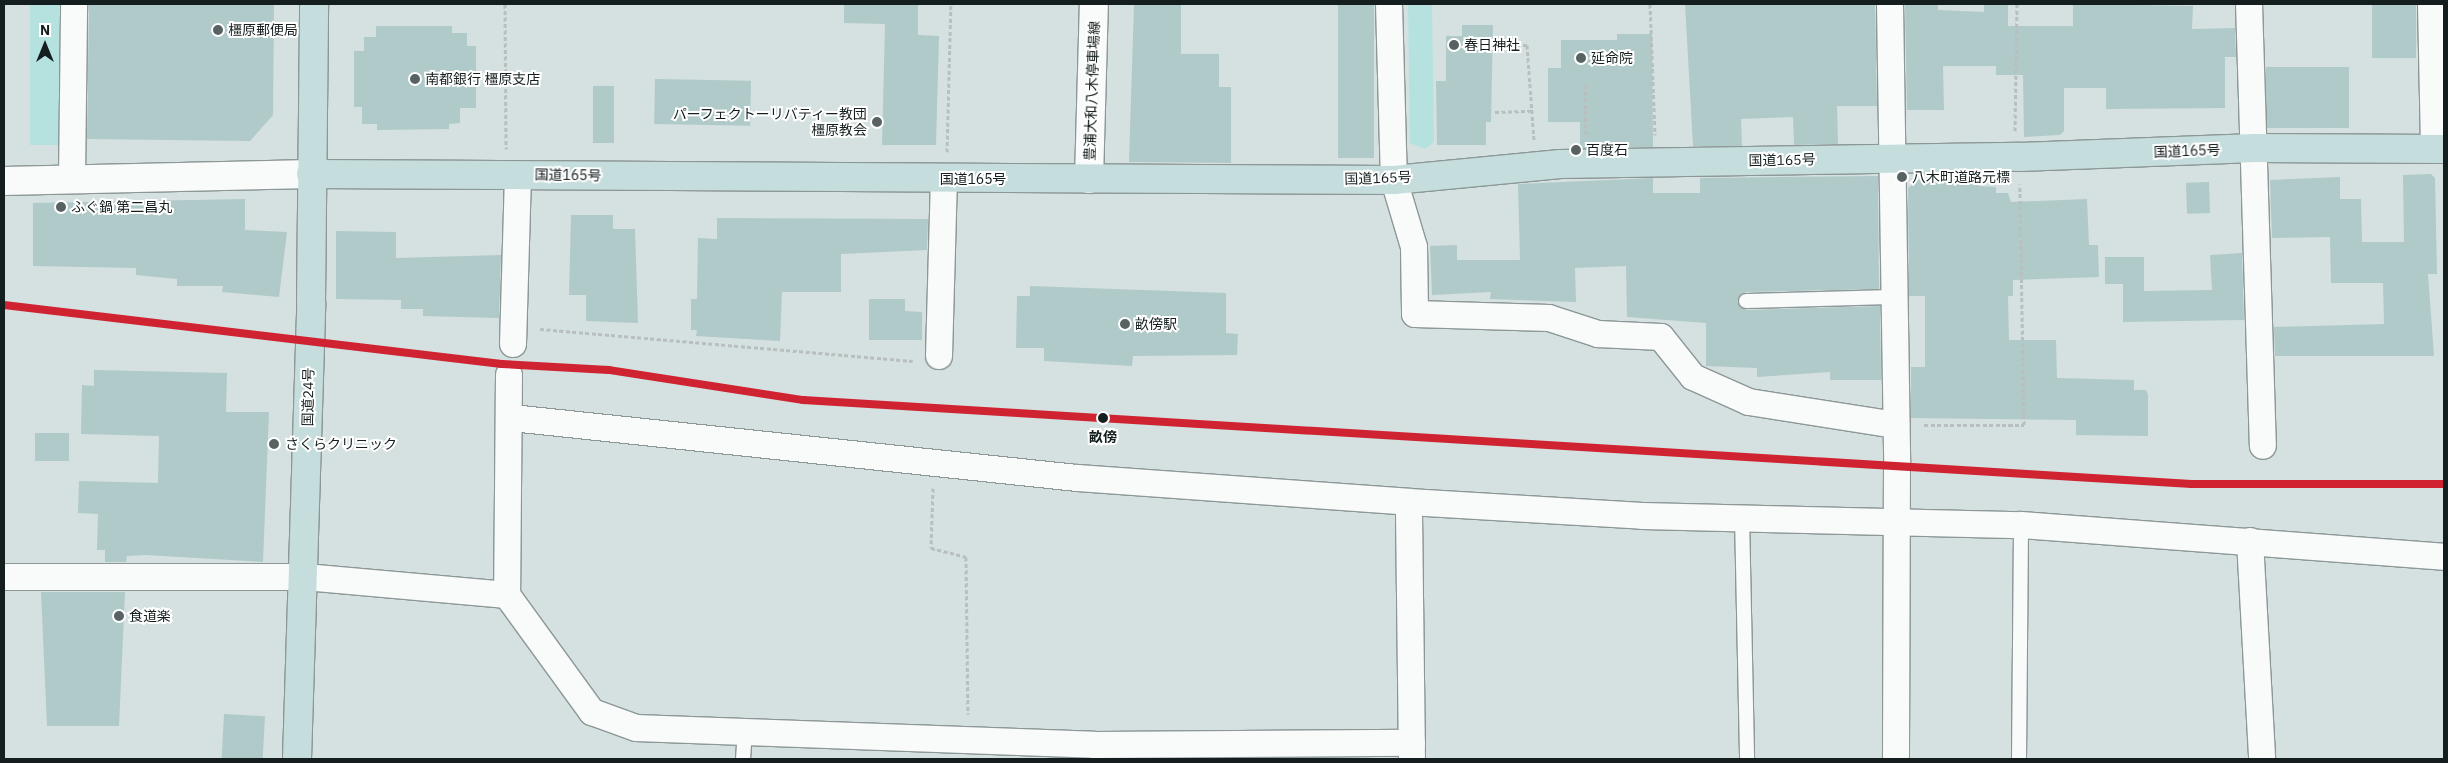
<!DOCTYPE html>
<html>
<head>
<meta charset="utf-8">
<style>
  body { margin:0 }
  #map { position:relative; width:2448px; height:763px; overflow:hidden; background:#d4e1e0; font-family:"IBM Plex Sans","Noto Sans JP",sans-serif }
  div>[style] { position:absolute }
  .green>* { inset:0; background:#b5e2df; transform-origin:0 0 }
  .building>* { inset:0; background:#b0cac9; transform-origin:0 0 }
  .path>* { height:3px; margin-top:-1.5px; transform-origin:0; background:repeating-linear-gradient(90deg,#b9bebe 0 4px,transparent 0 6.5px) }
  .roads { filter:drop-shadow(1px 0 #8c9796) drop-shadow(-1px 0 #8c9796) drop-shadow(0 1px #8c9796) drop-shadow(0 -1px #8c9796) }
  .lane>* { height:14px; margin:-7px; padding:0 7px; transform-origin:7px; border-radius:7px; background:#f9fafa }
  .street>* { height:26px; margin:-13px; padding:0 13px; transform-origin:13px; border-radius:13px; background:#f9fafa }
  .secondary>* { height:28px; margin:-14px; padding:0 14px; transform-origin:14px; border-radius:14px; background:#f9fafa }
  .highway>* { height:28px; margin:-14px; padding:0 14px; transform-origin:14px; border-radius:14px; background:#c5dedd }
  .rail-1>* { height:8px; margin:-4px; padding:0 4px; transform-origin:4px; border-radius:4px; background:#d02332 }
  .dots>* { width:14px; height:14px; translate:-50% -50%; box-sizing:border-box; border:2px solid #fff; border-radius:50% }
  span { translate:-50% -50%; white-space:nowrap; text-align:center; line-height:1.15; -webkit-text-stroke:4px #fff; paint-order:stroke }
  .poi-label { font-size:14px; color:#151e1e }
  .left { translate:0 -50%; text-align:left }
  .right { translate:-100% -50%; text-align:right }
  .street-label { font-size:14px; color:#151e1e }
  .stop-label { font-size:14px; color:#151e1e; font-weight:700 }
  .frame { position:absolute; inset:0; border:5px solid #151e1e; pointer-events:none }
  .north { position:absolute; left:20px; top:20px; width:50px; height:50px; -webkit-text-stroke:4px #fff; paint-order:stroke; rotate:0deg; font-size:14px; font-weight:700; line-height:20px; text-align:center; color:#151e1e }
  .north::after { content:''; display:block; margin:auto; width:18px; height:22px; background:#151e1e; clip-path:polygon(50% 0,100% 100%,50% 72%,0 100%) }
</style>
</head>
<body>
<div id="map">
  <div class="green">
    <div style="left:30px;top:4px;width:30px;height:141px"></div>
    <div style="clip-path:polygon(1408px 4px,1432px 4px,1434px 142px,1425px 149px,1410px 143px)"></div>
  </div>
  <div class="building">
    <div style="clip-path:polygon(89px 4px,274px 4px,273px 115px,250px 141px,87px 139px)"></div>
    <div style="clip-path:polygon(844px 4px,918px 4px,918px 35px,939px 36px,936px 145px,882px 145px,885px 24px,844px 23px)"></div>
    <div style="clip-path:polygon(1134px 4px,1181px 4px,1181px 54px,1219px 54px,1219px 87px,1231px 87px,1231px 163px,1129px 162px)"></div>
    <div style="left:1338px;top:4px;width:36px;height:154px"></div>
    <div style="clip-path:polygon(1685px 4px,1875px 4px,1877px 106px,1837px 106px,1838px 144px,1794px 145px,1793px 117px,1741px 119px,1742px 146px,1693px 146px)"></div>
    <div style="clip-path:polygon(1905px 4px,1938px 4px,1938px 10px,1984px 12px,1984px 4px,2008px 4px,2008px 26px,2073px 26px,2073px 4px,2193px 6px,2192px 29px,2235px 28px,2236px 57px,2225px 57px,2225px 108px,2106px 109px,2106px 88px,2064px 88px,2064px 131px,2060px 135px,2024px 137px,2023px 75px,1996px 75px,1996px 66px,1943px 66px,1944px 110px,1907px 110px)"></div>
    <div style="left:2372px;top:4px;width:44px;height:54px"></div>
    <div style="clip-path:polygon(1462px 25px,1493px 25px,1491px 122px,1486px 122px,1486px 145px,1437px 145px,1436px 81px,1446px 81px,1446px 36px,1462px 36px)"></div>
    <div style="clip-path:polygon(376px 26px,452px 26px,452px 33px,467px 33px,467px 46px,476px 46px,476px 108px,460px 108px,460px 123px,449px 124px,449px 129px,377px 130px,377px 124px,362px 124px,362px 107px,354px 107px,354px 51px,364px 51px,364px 37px,376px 37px)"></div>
    <div style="clip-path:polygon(1617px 34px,1652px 34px,1653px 147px,1580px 148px,1580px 122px,1548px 122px,1548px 68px,1561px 68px,1561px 40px,1617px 40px)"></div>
    <div style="left:2266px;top:67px;width:83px;height:61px"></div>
    <div style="left:655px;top:79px;width:96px;height:45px;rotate:1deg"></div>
    <div style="left:593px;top:86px;width:21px;height:57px"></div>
    <div style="clip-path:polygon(2431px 174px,2435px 178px,2437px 274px,2428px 274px,2434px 356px,2275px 356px,2274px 327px,2384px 324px,2383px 283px,2331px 283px,2330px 237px,2272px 238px,2270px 180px,2340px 177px,2340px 199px,2361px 199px,2362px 242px,2404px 242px,2403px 175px)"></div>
    <div style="clip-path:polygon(1878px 176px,1879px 289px,1746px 292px,1737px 301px,1746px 310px,1880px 306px,1881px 380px,1830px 380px,1830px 372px,1757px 377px,1757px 368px,1706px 366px,1706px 323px,1627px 317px,1626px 266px,1575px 268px,1576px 302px,1490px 299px,1491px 292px,1432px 295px,1430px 246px,1457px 245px,1457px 260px,1520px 260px,1518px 184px,1653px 178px,1653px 193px,1700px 193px,1700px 178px)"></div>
    <div style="clip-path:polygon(1979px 179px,1978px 186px,1996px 187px,1996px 193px,2008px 193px,2011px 202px,2087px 199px,2089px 245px,2098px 245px,2099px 277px,2013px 280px,2013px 296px,2008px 296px,2009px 340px,2056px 340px,2057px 378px,2134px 380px,2134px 390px,2146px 390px,2148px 395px,2148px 436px,2076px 435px,2076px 420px,1911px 418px,1911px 367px,1925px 367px,1925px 296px,1909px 296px,1908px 188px,1918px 180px)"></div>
    <div style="left:2209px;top:182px;width:31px;height:23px;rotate:88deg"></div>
    <div style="clip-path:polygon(245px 199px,245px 230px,287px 232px,279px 297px,222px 292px,223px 286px,177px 286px,177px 279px,136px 275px,136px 268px,33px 266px,33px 203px)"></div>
    <div style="clip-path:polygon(571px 215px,613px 215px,613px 229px,635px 229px,638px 323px,586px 321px,586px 295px,569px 295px)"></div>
    <div style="clip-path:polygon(717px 218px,928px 219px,927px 250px,841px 254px,841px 292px,782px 292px,780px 341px,696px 336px,697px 330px,691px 330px,691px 299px,697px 299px,698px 238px,717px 239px)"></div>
    <div style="clip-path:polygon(336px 231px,396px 232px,396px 258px,501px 255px,499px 318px,423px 316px,423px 309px,401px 309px,401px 300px,336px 299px)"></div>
    <div style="clip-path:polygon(2242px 253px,2244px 320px,2123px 322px,2123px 284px,2105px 284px,2105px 257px,2144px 257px,2144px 291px,2212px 290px,2210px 255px)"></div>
    <div style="clip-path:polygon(1030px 286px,1226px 293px,1226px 333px,1238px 334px,1237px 355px,1133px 356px,1132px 366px,1044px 361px,1044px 348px,1016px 348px,1017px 296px,1030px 296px)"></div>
    <div style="clip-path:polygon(869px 299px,905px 299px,905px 311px,922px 312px,922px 340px,869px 340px)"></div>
    <div style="clip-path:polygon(94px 370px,227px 373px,226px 412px,269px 412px,263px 562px,146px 555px,127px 556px,126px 562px,105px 562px,105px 550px,97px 550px,98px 514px,78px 513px,79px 481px,158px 483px,159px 436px,81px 434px,82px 385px,94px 386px)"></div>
    <div style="left:35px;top:433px;width:34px;height:28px"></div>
    <div style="clip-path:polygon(41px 592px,125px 592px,119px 726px,47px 726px)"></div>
    <div style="left:224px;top:714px;width:41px;height:45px;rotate:3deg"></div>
  </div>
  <div class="path">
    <div style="left:505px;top:4px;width:145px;rotate:89.6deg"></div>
    <div style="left:1650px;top:4px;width:131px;rotate:87.8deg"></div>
    <div style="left:1516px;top:45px;width:11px"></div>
    <div style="left:1527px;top:45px;width:95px;rotate:85.8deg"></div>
    <div style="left:1585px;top:85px;width:52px;rotate:88.9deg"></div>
    <div style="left:1495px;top:112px;width:37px;rotate:-2deg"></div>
    <div style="left:2015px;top:131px;width:127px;rotate:-89.1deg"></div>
    <div style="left:947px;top:152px;width:148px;rotate:-88.5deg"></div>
    <div style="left:540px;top:329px;width:374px;rotate:4.9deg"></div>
    <div style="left:1924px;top:425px;width:100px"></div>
    <div style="left:2024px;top:425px;width:241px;rotate:-91deg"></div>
    <div style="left:933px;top:488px;width:60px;rotate:91.9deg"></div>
    <div style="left:931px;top:548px;width:36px;rotate:14deg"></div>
    <div style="left:966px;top:557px;width:157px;rotate:89.3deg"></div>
  </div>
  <div class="roads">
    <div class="lane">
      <div style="left:1746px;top:301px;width:147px;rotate:-1.6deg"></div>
      <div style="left:1742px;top:516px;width:243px;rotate:88.8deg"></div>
      <div style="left:743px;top:759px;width:27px;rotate:-86deg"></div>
      <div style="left:2019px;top:759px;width:234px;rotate:-89.5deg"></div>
    </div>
    <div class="street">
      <div style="left:1389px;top:4px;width:176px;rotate:88.4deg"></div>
      <div style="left:1394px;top:180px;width:70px;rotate:73.4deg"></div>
      <div style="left:1414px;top:247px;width:67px;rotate:89.1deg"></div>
      <div style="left:1415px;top:314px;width:134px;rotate:1.7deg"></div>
      <div style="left:1549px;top:318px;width:52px;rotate:18.1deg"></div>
      <div style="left:1598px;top:334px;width:63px;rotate:2.7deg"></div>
      <div style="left:1661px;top:337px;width:51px;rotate:51.3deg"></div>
      <div style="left:1693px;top:377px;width:61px;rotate:24.1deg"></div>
      <div style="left:1749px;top:402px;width:149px;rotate:8.9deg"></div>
      <div style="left:1890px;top:4px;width:461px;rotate:89.1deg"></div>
      <div style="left:1897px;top:465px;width:294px;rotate:90.2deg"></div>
      <div style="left:2249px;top:4px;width:442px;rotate:88.2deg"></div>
      <div style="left:2431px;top:4px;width:145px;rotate:88.8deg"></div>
      <div style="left:72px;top:178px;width:174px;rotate:-89.3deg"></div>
      <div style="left:513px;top:344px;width:169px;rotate:-88.3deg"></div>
      <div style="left:939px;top:356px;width:176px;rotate:-88.4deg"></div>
      <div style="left:509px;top:375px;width:220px;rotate:90.5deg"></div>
      <div style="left:507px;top:595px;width:145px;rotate:54deg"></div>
      <div style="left:592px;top:712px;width:47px;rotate:20deg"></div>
      <div style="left:636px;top:728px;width:458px;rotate:2.1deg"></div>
      <div style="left:1094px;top:745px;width:318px;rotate:-0.4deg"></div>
      <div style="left:512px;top:418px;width:568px;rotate:6.06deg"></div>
      <div style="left:1077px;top:478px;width:333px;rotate:4.1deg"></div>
      <div style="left:2250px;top:541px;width:218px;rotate:86.8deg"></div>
      <div style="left:4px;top:577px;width:301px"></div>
      <div style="left:305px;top:577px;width:203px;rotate:5.1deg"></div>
      <div style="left:1412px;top:759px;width:257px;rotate:-90.7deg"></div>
      <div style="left:1409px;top:502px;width:234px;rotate:3.4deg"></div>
      <div style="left:1643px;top:516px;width:378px;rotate:1.4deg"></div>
      <div style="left:2021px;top:525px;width:424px;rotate:4.3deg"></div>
    </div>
    <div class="secondary">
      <div style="left:1089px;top:179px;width:175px;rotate:-88.4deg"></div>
      <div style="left:4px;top:181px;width:307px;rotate:-1.3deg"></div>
    </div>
    <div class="highway">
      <div style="left:311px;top:174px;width:1083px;rotate:0.32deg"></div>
      <div style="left:1394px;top:180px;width:167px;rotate:-5.5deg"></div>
      <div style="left:1560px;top:164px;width:460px;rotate:-0.9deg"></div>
      <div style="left:2020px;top:157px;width:235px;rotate:-2.2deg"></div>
      <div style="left:2255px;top:148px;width:189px;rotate:0.3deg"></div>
      <div style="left:297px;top:759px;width:456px;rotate:-88.2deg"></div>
      <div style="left:311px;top:303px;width:299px;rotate:-89.4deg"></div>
    </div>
  </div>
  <div class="rail-1">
    <div style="left:4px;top:305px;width:501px;rotate:6.76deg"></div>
    <div style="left:502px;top:364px;width:107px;rotate:3.2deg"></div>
    <div style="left:609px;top:370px;width:196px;rotate:8.8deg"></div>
    <div style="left:803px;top:400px;width:1391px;rotate:3.46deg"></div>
    <div style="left:2191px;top:484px;width:253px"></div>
  </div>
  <div class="dots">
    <div style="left:218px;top:30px;background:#586262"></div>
    <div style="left:1454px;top:45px;background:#586262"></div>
    <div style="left:1581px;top:58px;background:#586262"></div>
    <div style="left:415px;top:79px;background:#586262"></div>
    <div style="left:877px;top:122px;background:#586262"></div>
    <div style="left:1576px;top:150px;background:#586262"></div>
    <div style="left:1902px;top:177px;background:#586262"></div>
    <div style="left:61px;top:207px;background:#586262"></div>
    <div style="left:1125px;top:324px;background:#586262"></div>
    <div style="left:1103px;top:418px;background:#151e1e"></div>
    <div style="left:274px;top:444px;background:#586262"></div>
    <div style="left:119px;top:616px;background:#586262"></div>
  </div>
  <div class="poi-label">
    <span class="left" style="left:228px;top:30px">橿原郵便局</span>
    <span class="left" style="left:1464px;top:45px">春日神社</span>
    <span class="left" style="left:1591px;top:58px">延命院</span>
    <span class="left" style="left:425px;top:79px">南都銀行 橿原支店</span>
    <span class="right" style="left:867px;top:122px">パーフェクトーリバティー教団<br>橿原教会</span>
    <span class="left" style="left:1586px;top:150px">百度石</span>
    <span class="left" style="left:1912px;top:177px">八木町道路元標</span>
    <span class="left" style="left:71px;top:207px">ふぐ鍋 第二昌丸</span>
    <span class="left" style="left:1135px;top:324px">畝傍駅</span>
    <span class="left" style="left:285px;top:444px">さくらクリニック</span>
    <span class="left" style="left:129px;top:616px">食道楽</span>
  </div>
  <div class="street-label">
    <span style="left:1092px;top:91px;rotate:-88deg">豊浦大和八木停車場線</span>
    <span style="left:2187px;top:151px;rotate:-2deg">国道165号</span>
    <span style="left:1782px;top:160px;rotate:-1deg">国道165号</span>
    <span style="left:568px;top:175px;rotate:1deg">国道165号</span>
    <span style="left:1378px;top:178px;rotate:-2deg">国道165号</span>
    <span style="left:973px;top:179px">国道165号</span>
    <span style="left:308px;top:397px;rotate:-89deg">国道24号</span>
  </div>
  <div class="stop-label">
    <span style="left:1103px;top:437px">畝傍</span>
  </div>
  <div class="frame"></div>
  <div class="north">N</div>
</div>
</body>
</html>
